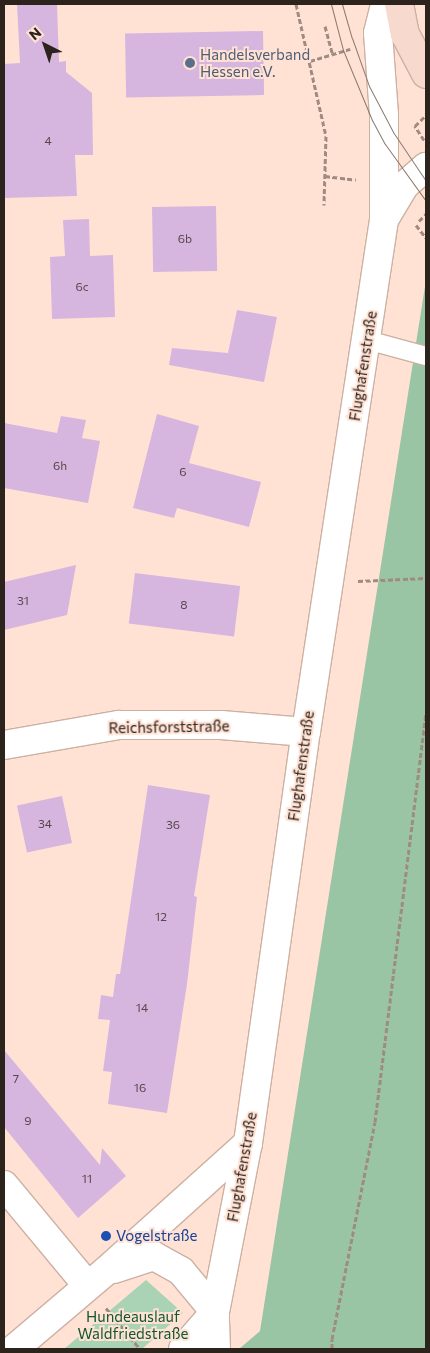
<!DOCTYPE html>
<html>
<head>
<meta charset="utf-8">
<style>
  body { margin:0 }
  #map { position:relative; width:430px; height:1353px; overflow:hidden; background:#ffe2d4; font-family:Commissioner,sans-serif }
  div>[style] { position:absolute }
  .green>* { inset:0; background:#a9d3b4 }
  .forest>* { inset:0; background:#99c5a5 }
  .building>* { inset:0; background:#d6b6df; transform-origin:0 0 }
  .path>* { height:3px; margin-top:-1.5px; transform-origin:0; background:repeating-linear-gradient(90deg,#9f8b81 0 5px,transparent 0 7.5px) }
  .roads { filter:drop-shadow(1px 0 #ccb1a3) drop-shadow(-1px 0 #ccb1a3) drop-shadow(0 1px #ccb1a3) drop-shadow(0 -1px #ccb1a3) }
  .lane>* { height:18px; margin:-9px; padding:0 9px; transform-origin:9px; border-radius:9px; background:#fff }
  .street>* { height:28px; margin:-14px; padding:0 14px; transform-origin:14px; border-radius:14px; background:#fff }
  .primary>* { height:28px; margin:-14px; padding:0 14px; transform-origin:14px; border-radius:14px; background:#f7d9cd }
  .tram>* { height:1px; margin:-0.5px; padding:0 0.5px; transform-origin:0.5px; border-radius:0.5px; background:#8b796f }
  .dots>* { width:14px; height:14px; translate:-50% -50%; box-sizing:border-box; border:2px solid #ffe2d4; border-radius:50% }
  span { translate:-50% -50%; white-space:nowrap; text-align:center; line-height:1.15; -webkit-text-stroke:4px #ffe2d4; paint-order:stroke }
  .number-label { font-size:12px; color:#57484e }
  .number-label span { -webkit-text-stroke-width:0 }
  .service-label { font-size:15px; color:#4e5e75 }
  .left { translate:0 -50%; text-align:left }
  .street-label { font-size:15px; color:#2d231d }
  .transit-label { font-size:15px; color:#164399 }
  .park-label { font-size:15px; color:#0f572f }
  .frame { position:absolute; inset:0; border:5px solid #2d231d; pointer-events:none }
  .north { position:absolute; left:20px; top:20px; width:50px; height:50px; -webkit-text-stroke:4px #ffe2d4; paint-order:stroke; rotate:319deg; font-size:14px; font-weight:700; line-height:20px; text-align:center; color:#2d231d }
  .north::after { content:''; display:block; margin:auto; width:18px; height:22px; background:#2d231d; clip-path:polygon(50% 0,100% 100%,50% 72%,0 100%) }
</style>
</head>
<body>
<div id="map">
  <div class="green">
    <div style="clip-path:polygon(146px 1280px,183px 1313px,142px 1349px,64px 1349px)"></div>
  </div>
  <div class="forest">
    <div style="clip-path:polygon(426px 280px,426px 1349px,239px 1349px,260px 1331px)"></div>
  </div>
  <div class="building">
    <div style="clip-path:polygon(17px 4px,57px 4px,59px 62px,66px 61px,66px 72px,92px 93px,93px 155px,75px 155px,77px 196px,4px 198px,4px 64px,20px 63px)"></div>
    <div style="left:263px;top:31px;width:64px;height:138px;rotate:89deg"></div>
    <div style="left:216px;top:206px;width:65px;height:64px;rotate:89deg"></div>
    <div style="clip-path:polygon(89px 219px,90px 256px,113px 255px,115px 317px,52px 319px,50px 257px,65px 256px,63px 220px)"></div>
    <div style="clip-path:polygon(237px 310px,277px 317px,264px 382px,169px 365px,172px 348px,228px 353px)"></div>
    <div style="clip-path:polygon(157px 414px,199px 426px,189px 463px,261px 482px,249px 527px,177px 508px,174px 518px,133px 508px)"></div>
    <div style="clip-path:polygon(61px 416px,86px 420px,82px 438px,100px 441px,88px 503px,4px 488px,4px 423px,57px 433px)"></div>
    <div style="clip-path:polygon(76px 565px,67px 615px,4px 630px,4px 582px)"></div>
    <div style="left:135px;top:573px;width:106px;height:51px;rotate:7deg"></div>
    <div style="clip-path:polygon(148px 785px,210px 795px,194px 896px,197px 897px,187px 984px,167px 1113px,108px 1104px,112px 1072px,103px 1071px,110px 1020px,98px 1019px,101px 995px,113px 997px,116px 974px,120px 974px)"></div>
    <div style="left:62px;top:796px;width:48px;height:46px;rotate:78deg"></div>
    <div style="clip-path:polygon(4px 1050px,100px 1165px,102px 1148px,126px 1176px,78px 1218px,4px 1127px)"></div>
  </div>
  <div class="path">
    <div style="left:296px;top:4px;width:135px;rotate:77.2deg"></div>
    <div style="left:326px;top:136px;width:69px;rotate:91.7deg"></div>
    <div style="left:325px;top:26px;width:28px;rotate:75deg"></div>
    <div style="left:310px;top:61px;width:42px;rotate:-16.7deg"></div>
    <div style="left:424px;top:140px;width:17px;rotate:-123deg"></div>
    <div style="left:415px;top:126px;width:16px;rotate:-45deg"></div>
    <div style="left:325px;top:176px;width:31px;rotate:7deg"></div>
    <div style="left:419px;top:221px;width:10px;rotate:-45deg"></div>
    <div style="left:416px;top:225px;width:16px;rotate:52deg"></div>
    <div style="left:358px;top:581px;width:68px;rotate:-2.5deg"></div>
    <div style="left:106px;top:1308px;width:53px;rotate:50.3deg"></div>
    <div style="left:332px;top:1349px;width:10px;rotate:-90deg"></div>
    <div style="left:332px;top:1339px;width:221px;rotate:-78.8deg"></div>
    <div style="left:375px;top:1122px;width:412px;rotate:-82.9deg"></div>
  </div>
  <div class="roads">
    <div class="lane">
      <div style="left:367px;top:340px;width:61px;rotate:15.2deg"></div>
    </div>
    <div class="street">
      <div style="left:385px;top:218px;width:39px;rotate:-59deg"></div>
      <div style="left:405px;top:185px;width:28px;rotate:-41deg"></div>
      <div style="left:4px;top:745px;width:117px;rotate:-9.9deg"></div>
      <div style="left:119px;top:725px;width:102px"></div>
      <div style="left:221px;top:725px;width:85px;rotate:4.7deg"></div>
      <div style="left:4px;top:1185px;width:131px;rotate:50.3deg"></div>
      <div style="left:114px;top:1269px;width:42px;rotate:-18deg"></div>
      <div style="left:154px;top:1256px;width:31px;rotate:29deg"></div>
      <div style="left:181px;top:1271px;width:53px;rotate:50.3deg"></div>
      <div style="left:14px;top:1349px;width:121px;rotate:-40.3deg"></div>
      <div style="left:106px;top:1271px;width:191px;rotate:-42deg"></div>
      <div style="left:183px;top:1349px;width:49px;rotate:-49.1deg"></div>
      <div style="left:216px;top:1349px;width:37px;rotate:-92deg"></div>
      <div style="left:215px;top:1312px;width:172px;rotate:-79deg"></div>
      <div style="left:248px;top:1143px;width:415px;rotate:-82deg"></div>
      <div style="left:306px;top:732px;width:518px;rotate:-81.34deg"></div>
      <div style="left:384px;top:220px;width:105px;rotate:-90deg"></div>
      <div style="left:384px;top:115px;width:82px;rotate:-94.2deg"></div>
      <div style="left:378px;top:33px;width:30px;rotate:-76deg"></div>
    </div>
    <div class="primary">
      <div style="left:399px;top:4px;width:31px;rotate:79deg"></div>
      <div style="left:405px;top:34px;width:45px;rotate:62.3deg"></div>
    </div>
  </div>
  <div class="tram">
    <div style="left:331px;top:4px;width:48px;rotate:75.4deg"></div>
    <div style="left:343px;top:50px;width:76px;rotate:67.5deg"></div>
    <div style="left:372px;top:120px;width:27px;rotate:62deg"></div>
    <div style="left:385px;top:144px;width:70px;rotate:54.3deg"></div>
    <div style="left:342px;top:4px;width:35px;rotate:74deg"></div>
    <div style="left:352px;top:38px;width:51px;rotate:70.5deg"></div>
    <div style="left:369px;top:86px;width:52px;rotate:62.4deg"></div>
    <div style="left:393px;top:132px;width:59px;rotate:56deg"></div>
  </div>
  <div class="dots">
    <div style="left:190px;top:63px;background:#5c6f8a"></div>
    <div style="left:106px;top:1236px;background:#1a4fb4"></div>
  </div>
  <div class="number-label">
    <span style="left:48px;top:141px">4</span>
    <span style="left:185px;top:239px">6b</span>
    <span style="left:82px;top:287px">6c</span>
    <span style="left:60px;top:466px">6h</span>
    <span style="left:183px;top:472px">6</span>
    <span style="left:23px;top:601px">31</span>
    <span style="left:184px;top:605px">8</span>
    <span style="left:45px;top:824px">34</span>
    <span style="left:173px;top:825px">36</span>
    <span style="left:161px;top:917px">12</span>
    <span style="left:142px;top:1008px">14</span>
    <span style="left:16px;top:1079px">7</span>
    <span style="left:140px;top:1088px">16</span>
    <span style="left:28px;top:1121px">9</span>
    <span style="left:87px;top:1179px">11</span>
  </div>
  <div class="service-label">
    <span class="left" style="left:200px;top:63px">Handelsverband<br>Hessen e.V.</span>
  </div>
  <div class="street-label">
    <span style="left:363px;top:366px;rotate:-81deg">Flughafenstraße</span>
    <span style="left:169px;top:727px;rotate:-1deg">Reichsforststraße</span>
    <span style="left:301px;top:766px;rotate:-82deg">Flughafenstraße</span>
    <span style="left:242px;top:1167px;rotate:-80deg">Flughafenstraße</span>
  </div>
  <div class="transit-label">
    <span class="left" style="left:116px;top:1236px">Vogelstraße</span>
  </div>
  <div class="park-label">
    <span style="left:133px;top:1325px">Hundeauslauf<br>Waldfriedstraße</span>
  </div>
  <div class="frame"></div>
  <div class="north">N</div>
</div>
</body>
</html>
